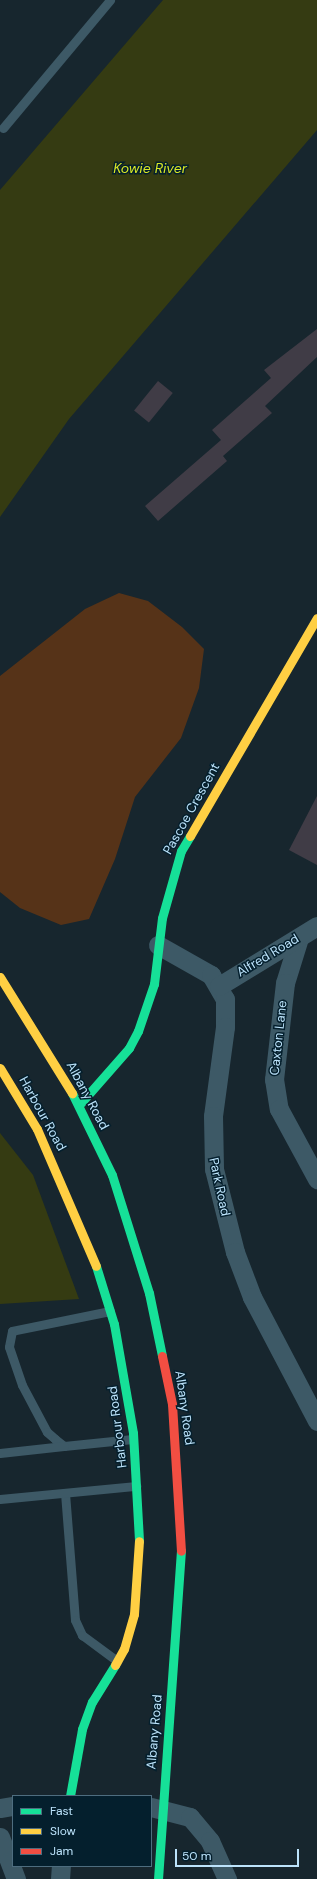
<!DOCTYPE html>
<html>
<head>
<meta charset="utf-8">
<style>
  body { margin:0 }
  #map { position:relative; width:317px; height:1879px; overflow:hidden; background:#17262e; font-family:"DM Sans",sans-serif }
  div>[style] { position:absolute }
  .green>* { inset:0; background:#563318 }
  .water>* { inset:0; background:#353b12 }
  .building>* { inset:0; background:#403c46; transform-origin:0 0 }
  .lane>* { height:9px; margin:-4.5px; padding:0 4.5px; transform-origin:4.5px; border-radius:4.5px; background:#3d5966 }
  .street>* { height:19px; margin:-9.5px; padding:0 9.5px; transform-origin:9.5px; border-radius:9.5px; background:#3d5966 }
  .fast>* { height:9px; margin:-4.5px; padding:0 4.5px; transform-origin:4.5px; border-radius:4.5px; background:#16e098 }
  .slow>* { height:9px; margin:-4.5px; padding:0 4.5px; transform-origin:4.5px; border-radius:4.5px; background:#ffcf43 }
  .jam>* { height:9px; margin:-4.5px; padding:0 4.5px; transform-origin:4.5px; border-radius:4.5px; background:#f24e42 }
  span { translate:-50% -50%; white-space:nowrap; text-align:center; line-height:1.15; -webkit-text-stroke:3px #041f2d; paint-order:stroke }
  .street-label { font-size:13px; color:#bce3fb }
  .water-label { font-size:14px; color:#d8e826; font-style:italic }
  .legend { position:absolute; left:12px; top:1795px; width:140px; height:72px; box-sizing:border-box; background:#041f2d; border:1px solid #4e6d7f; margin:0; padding:5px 7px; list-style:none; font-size:12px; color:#bce3fb }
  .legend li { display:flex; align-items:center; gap:8px; height:20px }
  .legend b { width:20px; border:1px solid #4e6d7f }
  .scale { position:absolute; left:175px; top:1849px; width:124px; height:18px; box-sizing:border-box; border:2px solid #bce3fb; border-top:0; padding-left:5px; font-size:12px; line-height:14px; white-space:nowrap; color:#bce3fb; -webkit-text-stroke:3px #041f2d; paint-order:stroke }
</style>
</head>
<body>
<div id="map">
  <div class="green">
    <div style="clip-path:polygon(119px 593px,148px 601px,182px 627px,204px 649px,199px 688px,181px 738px,135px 797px,115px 859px,89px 919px,61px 925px,20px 908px,0 892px,0 676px,85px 609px)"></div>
  </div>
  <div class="water">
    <div style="clip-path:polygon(163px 0,317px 0,317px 130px,69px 419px,0 517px,0 190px)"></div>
    <div style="clip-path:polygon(0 1133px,33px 1175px,79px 1299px,0 1304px)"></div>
  </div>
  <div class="building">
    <div style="clip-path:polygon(317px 329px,317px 357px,265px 406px,272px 413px,223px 456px,227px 461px,158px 521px,145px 506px,221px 440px,212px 430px,271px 378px,264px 370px)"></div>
    <div style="left:158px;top:381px;width:19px;height:38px;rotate:39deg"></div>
    <div style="clip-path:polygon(317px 796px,317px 865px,289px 850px)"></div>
  </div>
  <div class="lane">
    <div style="left:3px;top:128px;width:167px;rotate:-50.1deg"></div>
    <div style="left:110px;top:1311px;width:100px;rotate:168.5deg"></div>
    <div style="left:12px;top:1331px;width:16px;rotate:101deg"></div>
    <div style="left:9px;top:1347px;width:40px;rotate:71.1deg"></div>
    <div style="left:22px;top:1385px;width:53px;rotate:62deg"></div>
    <div style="left:47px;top:1432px;width:11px;rotate:41deg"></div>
    <div style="left:55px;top:1439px;width:11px;rotate:38deg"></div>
    <div style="left:64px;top:1446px;width:69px;rotate:-5.8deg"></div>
    <div style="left:0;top:1453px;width:64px;rotate:-6.2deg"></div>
    <div style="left:65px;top:1493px;width:127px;rotate:85.5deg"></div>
    <div style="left:75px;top:1620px;width:17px;rotate:65deg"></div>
    <div style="left:82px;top:1635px;width:44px;rotate:36.6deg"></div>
    <div style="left:0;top:1499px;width:137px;rotate:-5.5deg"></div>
  </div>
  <div class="street">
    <div style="left:299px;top:938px;width:47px;rotate:107.3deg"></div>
    <div style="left:285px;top:983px;width:97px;rotate:96.5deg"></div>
    <div style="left:274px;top:1079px;width:30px;rotate:81deg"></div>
    <div style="left:279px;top:1109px;width:80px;rotate:61.5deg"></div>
    <div style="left:158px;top:945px;width:61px;rotate:29.5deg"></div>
    <div style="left:211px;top:975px;width:28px;rotate:60deg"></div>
    <div style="left:225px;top:999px;width:28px;rotate:90deg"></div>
    <div style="left:225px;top:1027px;width:90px;rotate:97.7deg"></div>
    <div style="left:213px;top:1116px;width:53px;rotate:88.9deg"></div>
    <div style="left:214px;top:1169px;width:86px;rotate:75.8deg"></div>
    <div style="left:235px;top:1252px;width:48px;rotate:69.3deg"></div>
    <div style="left:252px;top:1297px;width:140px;rotate:62.3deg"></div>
    <div style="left:219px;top:986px;width:115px;rotate:-31.5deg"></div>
    <div style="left:151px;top:1807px;width:40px;rotate:14.4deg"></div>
    <div style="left:190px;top:1817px;width:31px;rotate:50deg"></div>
    <div style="left:210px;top:1841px;width:42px;rotate:65.9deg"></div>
    <div style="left:0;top:1808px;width:13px;rotate:-9deg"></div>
    <div style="left:0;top:1837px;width:45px;rotate:69.1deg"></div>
    <div style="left:60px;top:1879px;width:13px;rotate:-86deg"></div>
  </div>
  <div class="fast">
    <div style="left:72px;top:1093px;width:91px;rotate:64deg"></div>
    <div style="left:112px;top:1175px;width:124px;rotate:72.6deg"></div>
    <div style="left:149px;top:1293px;width:64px;rotate:78.3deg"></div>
    <div style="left:79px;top:1105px;width:76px;rotate:-48.7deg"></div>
    <div style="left:129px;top:1048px;width:19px;rotate:-62deg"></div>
    <div style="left:138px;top:1031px;width:50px;rotate:-71.2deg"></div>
    <div style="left:154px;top:984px;width:66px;rotate:-83.1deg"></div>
    <div style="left:162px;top:918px;width:70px;rotate:-74.2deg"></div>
    <div style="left:181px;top:851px;width:17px;rotate:-59deg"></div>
    <div style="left:96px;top:1266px;width:61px;rotate:72.8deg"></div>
    <div style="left:114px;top:1324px;width:111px;rotate:80.1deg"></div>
    <div style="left:133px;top:1433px;width:108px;rotate:86.8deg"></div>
    <div style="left:70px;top:1796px;width:68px;rotate:-79.8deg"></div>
    <div style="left:82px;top:1729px;width:29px;rotate:-70deg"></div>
    <div style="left:92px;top:1702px;width:44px;rotate:-58.1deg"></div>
    <div style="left:158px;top:1879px;width:329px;rotate:-86deg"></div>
  </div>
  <div class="slow">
    <div style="left:190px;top:836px;width:252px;rotate:-59.8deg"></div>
    <div style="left:0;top:977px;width:137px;rotate:58.2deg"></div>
    <div style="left:0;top:1068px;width:71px;rotate:58.8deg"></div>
    <div style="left:37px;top:1129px;width:149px;rotate:66.7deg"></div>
    <div style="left:115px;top:1665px;width:18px;rotate:-61deg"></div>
    <div style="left:124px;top:1649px;width:36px;rotate:-74deg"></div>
    <div style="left:134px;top:1614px;width:73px;rotate:-86.1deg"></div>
  </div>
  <div class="jam">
    <div style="left:162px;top:1356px;width:49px;rotate:78.2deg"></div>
    <div style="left:172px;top:1404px;width:147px;rotate:86.5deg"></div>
  </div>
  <div class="street-label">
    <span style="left:192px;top:809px;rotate:-61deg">Pascoe Crescent</span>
    <span style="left:268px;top:956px;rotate:-31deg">Alfred Road</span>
    <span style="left:279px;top:1038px;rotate:-84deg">Caxton Lane</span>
    <span style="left:87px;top:1096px;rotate:62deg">Albany Road</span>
    <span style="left:42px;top:1114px;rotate:61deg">Harbour Road</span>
    <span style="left:219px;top:1187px;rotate:78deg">Park Road</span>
    <span style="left:184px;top:1408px;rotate:82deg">Albany Road</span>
    <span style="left:118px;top:1427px;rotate:-97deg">Harbour Road</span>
    <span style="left:155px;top:1732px;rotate:-85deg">Albany Road</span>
  </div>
  <div class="water-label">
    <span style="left:150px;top:168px">Kowie River</span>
  </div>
  <ul class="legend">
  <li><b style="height:5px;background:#16e098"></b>Fast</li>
  <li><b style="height:5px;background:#ffcf43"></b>Slow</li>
  <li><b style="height:5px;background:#f24e42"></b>Jam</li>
  </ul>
  <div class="scale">50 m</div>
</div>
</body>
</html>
